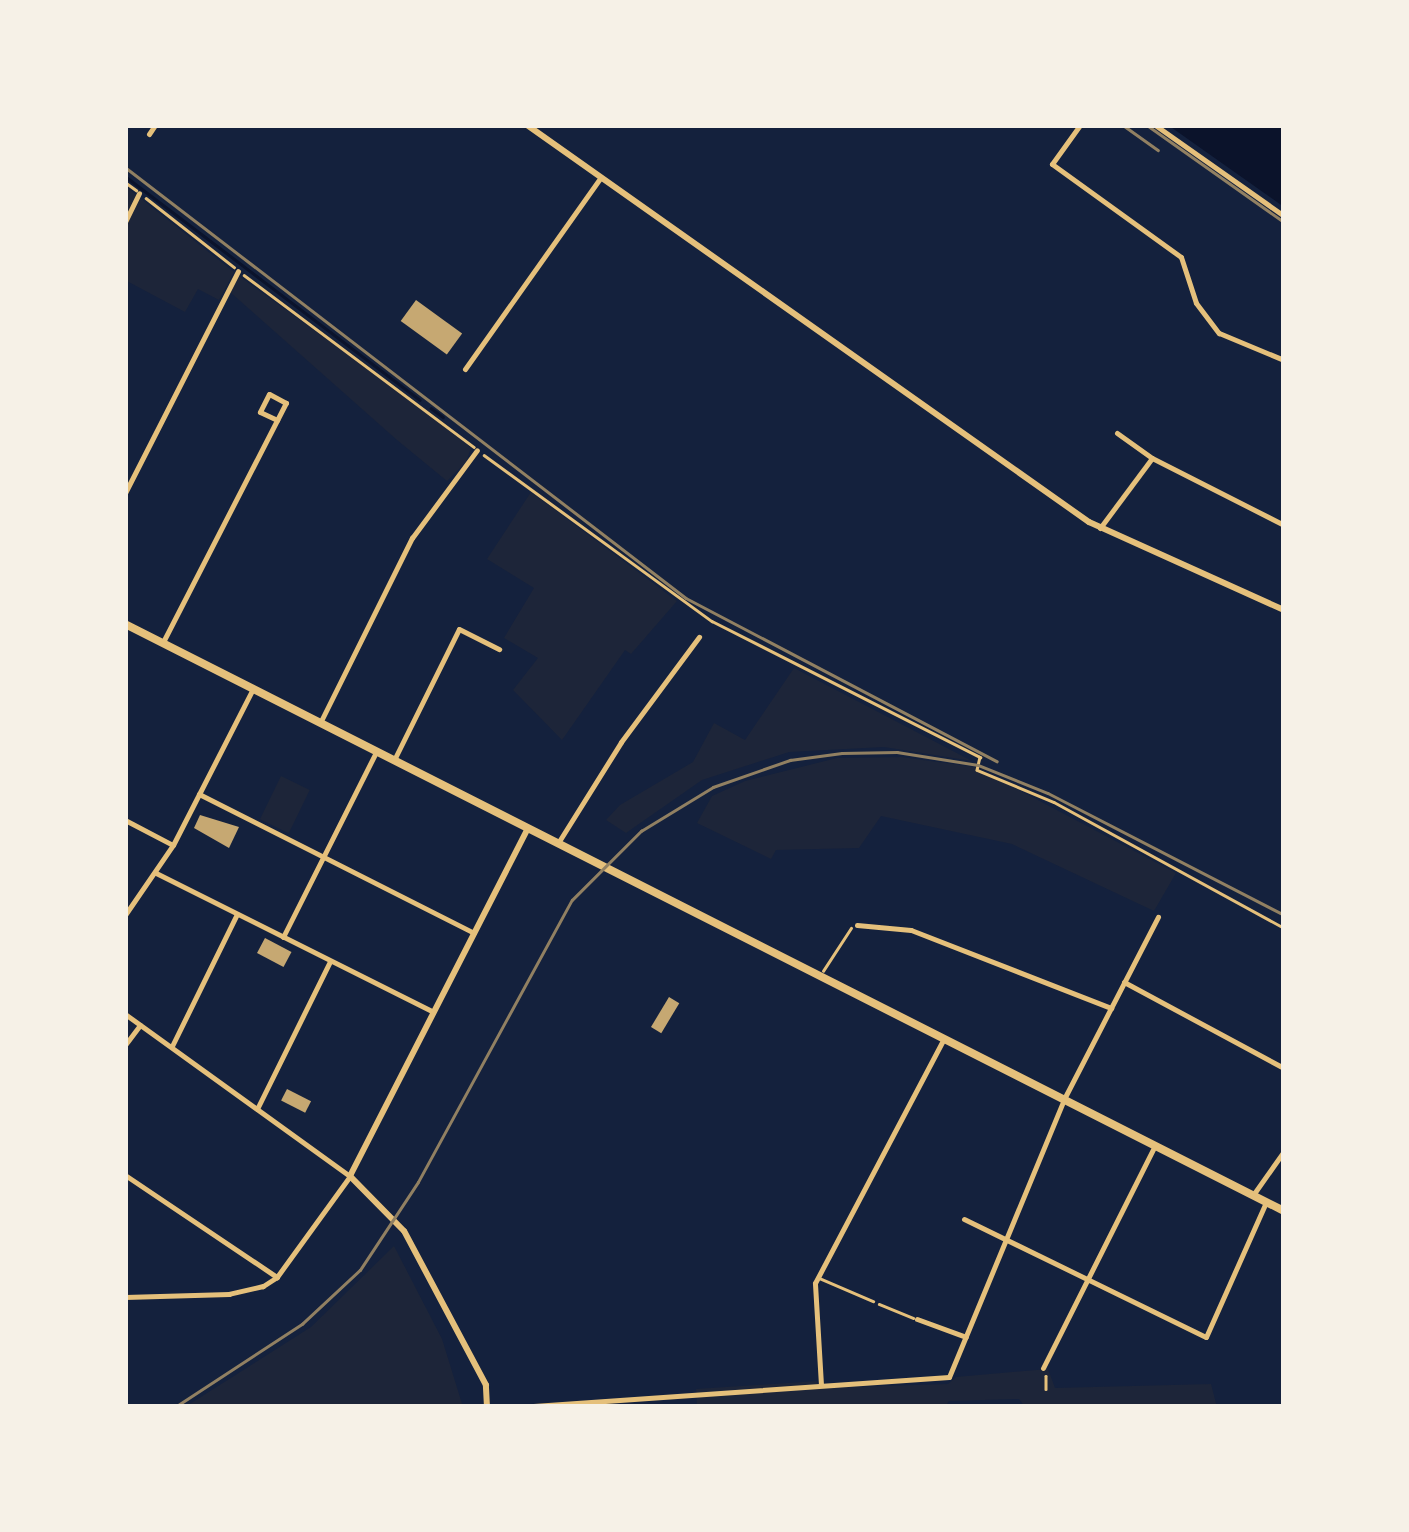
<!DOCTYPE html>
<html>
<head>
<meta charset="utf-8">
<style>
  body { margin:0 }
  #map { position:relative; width:1409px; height:1532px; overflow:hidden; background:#14213d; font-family:"Public Sans",sans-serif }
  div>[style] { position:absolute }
  .green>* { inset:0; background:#1d2539; transform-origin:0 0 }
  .water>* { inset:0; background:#0b132b }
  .stream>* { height:2.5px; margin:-1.25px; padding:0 1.25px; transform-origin:1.25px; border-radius:1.25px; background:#0b132b }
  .building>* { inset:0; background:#c6a872; transform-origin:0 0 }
  .path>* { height:2.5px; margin:-1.25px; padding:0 1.25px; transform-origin:1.25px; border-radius:1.25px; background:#e5c07b }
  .service>* { height:2.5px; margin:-1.25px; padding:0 1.25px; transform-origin:1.25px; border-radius:1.25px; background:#e5c07b }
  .minor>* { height:5px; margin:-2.5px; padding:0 2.5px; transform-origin:2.5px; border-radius:2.5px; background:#e5c07b }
  .tertiary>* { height:6px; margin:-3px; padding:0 3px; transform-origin:3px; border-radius:3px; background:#e5c07b }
  .primary>* { height:8px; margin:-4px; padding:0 4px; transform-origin:4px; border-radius:4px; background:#e5c07b }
  .rail>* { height:2.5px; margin:-1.25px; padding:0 1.25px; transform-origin:1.25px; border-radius:1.25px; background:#918062 }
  span { translate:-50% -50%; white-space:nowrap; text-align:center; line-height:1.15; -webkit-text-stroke:10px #f6f1e7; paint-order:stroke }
  .frame { position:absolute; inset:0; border:128px solid #f6f1e7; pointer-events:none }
</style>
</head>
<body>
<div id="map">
  <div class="green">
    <div style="clip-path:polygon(125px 186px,234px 272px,219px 300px,198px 289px,185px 312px,125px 280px)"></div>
    <div style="clip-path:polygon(239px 276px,422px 408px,471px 448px,466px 462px,447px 481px,397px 440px,230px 292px)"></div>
    <div style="clip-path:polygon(531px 492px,677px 601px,631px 654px,625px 650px,562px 740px,513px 690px,538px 658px,504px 638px,534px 588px,487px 559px)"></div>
    <div style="clip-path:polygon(794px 668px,972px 761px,884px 747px,789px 752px,702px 780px,626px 833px,606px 820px,620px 805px,693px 762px,714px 723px,745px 740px)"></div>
    <div style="clip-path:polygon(901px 757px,975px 767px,1176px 873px,1154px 911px,1012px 844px,881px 816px,859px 848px,776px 850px,771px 859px,697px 823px,712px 796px,745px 781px,837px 758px)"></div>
    <div style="left:281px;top:776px;width:32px;height:48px;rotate:26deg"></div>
    <div style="clip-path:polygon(394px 1246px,442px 1339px,463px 1407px,185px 1407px,311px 1327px)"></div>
    <div style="clip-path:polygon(1048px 1369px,1055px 1388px,1211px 1384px,1217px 1407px,1025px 1407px,1019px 1399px,949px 1401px,945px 1407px,697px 1407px,696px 1389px,817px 1381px,818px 1388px,948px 1384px,956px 1377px)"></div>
  </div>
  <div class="water">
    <div style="clip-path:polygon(1168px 125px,1284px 125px,1284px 207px)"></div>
  </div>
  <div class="stream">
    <div style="left:125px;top:176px;width:370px;rotate:37.2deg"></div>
    <div style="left:431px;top:408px;width:15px;rotate:37deg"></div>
  </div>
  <div class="building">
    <div style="left:416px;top:300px;width:57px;height:26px;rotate:36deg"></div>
    <div style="clip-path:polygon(200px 815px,239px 827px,229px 848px,194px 828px)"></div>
    <div style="left:265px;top:938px;width:30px;height:17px;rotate:28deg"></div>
    <div style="left:669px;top:997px;width:12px;height:35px;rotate:31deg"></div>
    <div style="left:287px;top:1089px;width:27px;height:13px;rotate:27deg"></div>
  </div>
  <div class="path">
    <div style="left:125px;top:182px;width:14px;rotate:36deg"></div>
    <div style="left:146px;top:198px;width:112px;rotate:38.1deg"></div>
    <div style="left:244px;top:275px;width:287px;rotate:36.8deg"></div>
    <div style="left:484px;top:455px;width:282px;rotate:36.1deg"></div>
    <div style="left:712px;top:621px;width:301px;rotate:26.9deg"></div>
    <div style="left:980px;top:757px;width:13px;rotate:103deg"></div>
    <div style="left:977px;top:770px;width:83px;rotate:22.6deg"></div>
    <div style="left:1054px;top:802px;width:262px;rotate:28.7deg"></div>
    <div style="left:823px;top:971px;width:51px;rotate:-56.9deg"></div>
    <div style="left:879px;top:1304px;width:37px;rotate:22deg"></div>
    <div style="left:1046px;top:1376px;width:13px;rotate:90deg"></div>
  </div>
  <div class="service">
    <div style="left:819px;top:1278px;width:59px;rotate:23.1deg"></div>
  </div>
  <div class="minor">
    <div style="left:1080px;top:125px;width:48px;rotate:125.7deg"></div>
    <div style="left:1052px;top:164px;width:159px;rotate:35.8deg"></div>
    <div style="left:1181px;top:257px;width:48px;rotate:71.9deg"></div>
    <div style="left:1196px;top:303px;width:38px;rotate:53deg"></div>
    <div style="left:1219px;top:333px;width:70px;rotate:22.6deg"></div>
    <div style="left:1155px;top:125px;width:158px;rotate:35.2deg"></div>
    <div style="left:149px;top:134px;width:11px;rotate:-56deg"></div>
    <div style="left:125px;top:222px;width:32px;rotate:-64deg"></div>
    <div style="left:465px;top:369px;width:235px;rotate:-54.7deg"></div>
    <div style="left:1117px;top:433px;width:43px;rotate:35.5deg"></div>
    <div style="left:125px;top:493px;width:249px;rotate:-63deg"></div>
    <div style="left:1100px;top:528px;width:87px;rotate:-53.4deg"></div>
    <div style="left:1152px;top:458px;width:148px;rotate:26.9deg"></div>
    <div style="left:163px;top:642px;width:269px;rotate:-62.8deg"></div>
    <div style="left:286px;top:403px;width:19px;rotate:-152deg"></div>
    <div style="left:269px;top:394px;width:20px;rotate:117deg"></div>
    <div style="left:260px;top:412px;width:19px;rotate:25deg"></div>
    <div style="left:320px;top:723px;width:207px;rotate:-63.6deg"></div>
    <div style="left:412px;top:538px;width:109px;rotate:-53.5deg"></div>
    <div style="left:394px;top:760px;width:146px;rotate:-63.6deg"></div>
    <div style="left:459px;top:629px;width:45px;rotate:26.6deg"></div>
    <div style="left:199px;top:794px;width:308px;rotate:26.8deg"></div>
    <div style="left:125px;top:820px;width:52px;rotate:27.6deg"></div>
    <div style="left:558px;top:843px;width:119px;rotate:-58deg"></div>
    <div style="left:621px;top:742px;width:131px;rotate:-53.4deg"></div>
    <div style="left:156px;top:873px;width:310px;rotate:26.6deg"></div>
    <div style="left:125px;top:915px;width:85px;rotate:-55.6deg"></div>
    <div style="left:173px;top:845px;width:175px;rotate:-62.9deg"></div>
    <div style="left:857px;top:925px;width:54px;rotate:5.3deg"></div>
    <div style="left:911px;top:930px;width:215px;rotate:21.3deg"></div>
    <div style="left:283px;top:937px;width:207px;rotate:-63.3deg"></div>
    <div style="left:1124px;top:982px;width:182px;rotate:28.3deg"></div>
    <div style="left:125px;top:1014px;width:277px;rotate:35.8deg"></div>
    <div style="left:350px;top:1176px;width:125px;rotate:125.9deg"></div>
    <div style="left:277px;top:1277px;width:17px;rotate:147deg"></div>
    <div style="left:263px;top:1286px;width:35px;rotate:167deg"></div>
    <div style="left:229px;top:1294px;width:104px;rotate:178.3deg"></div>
    <div style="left:125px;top:1045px;width:25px;rotate:-53deg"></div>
    <div style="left:172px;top:1046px;width:147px;rotate:-63.8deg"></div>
    <div style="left:257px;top:1109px;width:165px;rotate:-63.7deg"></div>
    <div style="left:125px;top:1175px;width:183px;rotate:33.9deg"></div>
    <div style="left:1253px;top:1195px;width:54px;rotate:-54.8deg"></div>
    <div style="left:964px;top:1219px;width:269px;rotate:26deg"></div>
    <div style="left:1206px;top:1337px;width:148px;rotate:-66deg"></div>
    <div style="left:917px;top:1319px;width:52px;rotate:20.2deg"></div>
    <div style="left:1043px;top:1368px;width:247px;rotate:-63.3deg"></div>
    <div style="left:821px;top:1385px;width:102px;rotate:-93.4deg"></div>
    <div style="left:815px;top:1283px;width:275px;rotate:-62.2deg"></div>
    <div style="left:519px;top:1407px;width:431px;rotate:-4deg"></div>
    <div style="left:949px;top:1377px;width:301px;rotate:-67.5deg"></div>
    <div style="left:1064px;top:1099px;width:205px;rotate:-62.7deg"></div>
  </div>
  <div class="tertiary">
    <div style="left:527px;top:125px;width:688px;rotate:35.24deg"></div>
    <div style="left:1089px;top:522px;width:214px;rotate:24.3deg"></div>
    <div style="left:487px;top:1407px;width:22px;rotate:-93deg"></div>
    <div style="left:486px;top:1385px;width:174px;rotate:-118deg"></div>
    <div style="left:404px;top:1231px;width:77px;rotate:-134.5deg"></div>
    <div style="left:350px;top:1176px;width:391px;rotate:-62.9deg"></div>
  </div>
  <div class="primary">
    <div style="left:125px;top:624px;width:1299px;rotate:26.86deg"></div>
  </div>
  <div class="rail">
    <div style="left:1123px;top:125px;width:43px;rotate:35.5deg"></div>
    <div style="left:1147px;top:125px;width:168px;rotate:35.3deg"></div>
    <div style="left:125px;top:167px;width:707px;rotate:37.53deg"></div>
    <div style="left:686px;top:598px;width:351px;rotate:27.7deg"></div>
    <div style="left:175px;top:1407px;width:152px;rotate:-33.2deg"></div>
    <div style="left:302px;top:1324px;width:79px;rotate:-43deg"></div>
    <div style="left:360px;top:1270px;width:105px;rotate:-56.6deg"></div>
    <div style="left:418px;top:1182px;width:321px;rotate:-61.4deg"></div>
    <div style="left:572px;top:900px;width:98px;rotate:-45deg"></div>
    <div style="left:641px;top:831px;width:84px;rotate:-31.4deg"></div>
    <div style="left:713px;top:787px;width:82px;rotate:-19.3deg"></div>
    <div style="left:790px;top:760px;width:52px;rotate:-7.7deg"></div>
    <div style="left:842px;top:753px;width:55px;rotate:-1deg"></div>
    <div style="left:897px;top:752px;width:82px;rotate:9.1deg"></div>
    <div style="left:978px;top:765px;width:75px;rotate:21.8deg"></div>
    <div style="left:1048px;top:793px;width:266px;rotate:27.3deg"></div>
  </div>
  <div class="frame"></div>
</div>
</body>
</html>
